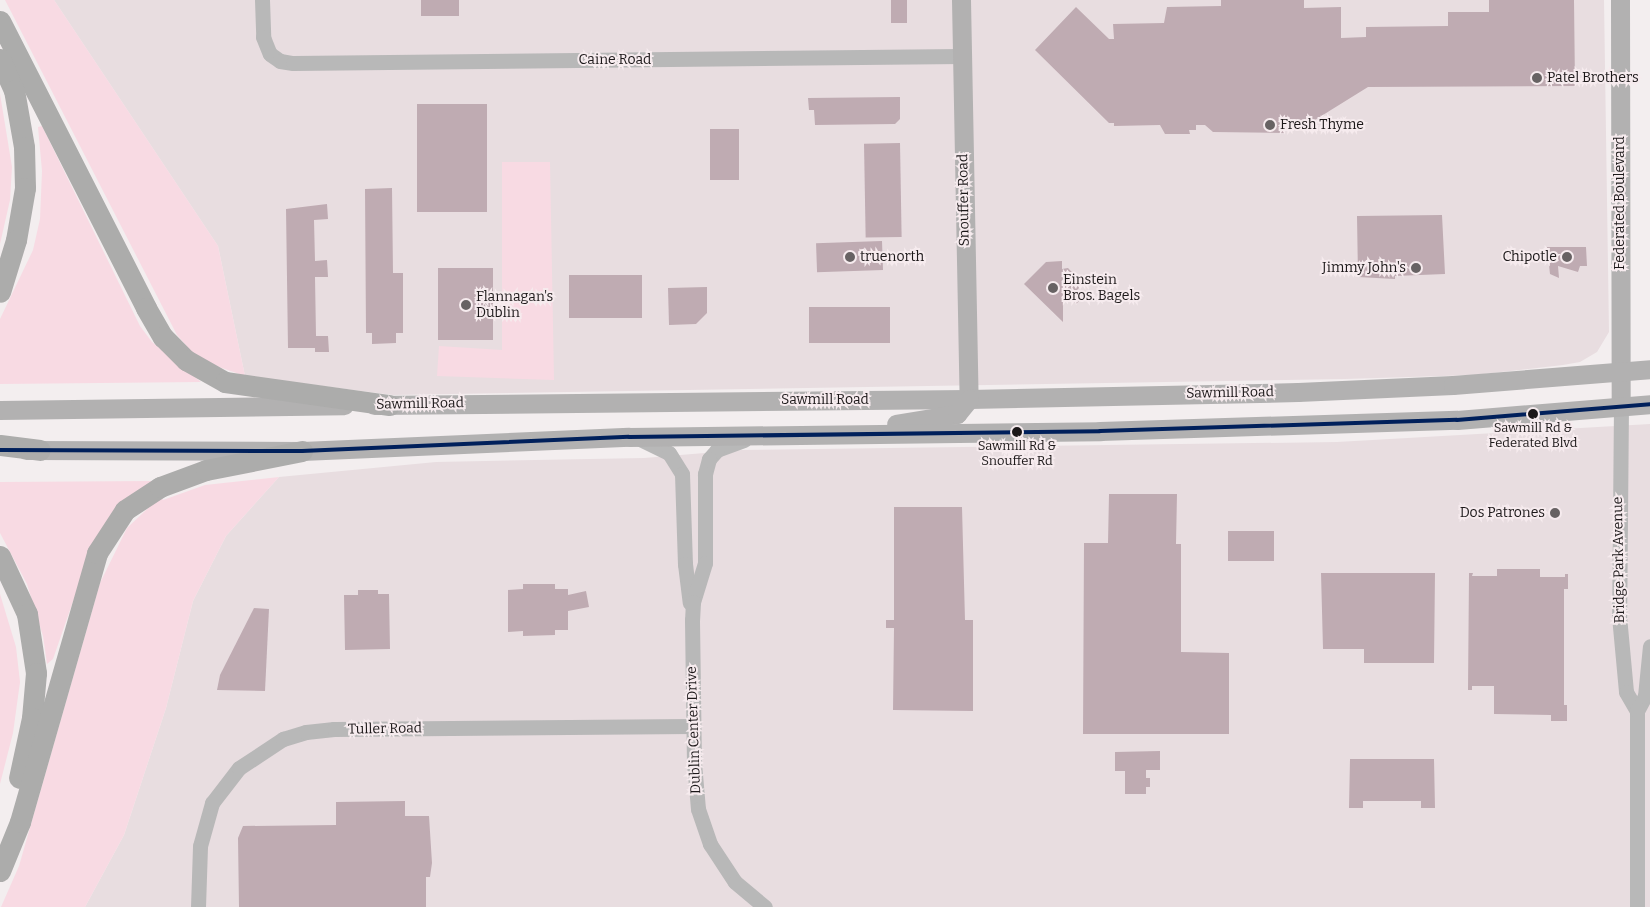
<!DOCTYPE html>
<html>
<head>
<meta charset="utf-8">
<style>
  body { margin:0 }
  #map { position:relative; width:1650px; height:907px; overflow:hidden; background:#f3eeef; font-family:Bitter,serif }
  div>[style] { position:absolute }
  .built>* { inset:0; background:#e8dde0 }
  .green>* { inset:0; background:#f8dae3 }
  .building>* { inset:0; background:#bfabb2; transform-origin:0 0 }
  .minor>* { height:15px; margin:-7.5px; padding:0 7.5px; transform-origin:7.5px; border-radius:7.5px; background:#b8b8b8 }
  .major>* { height:19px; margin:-9.5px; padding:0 9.5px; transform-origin:9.5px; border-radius:9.5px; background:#b2b1b1 }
  .highway>* { height:21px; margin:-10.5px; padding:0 10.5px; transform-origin:10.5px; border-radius:10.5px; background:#acacab }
  .bus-1>* { height:4px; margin:-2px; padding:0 2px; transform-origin:2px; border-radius:2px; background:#00205b }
  .dots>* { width:14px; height:14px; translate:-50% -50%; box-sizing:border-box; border:2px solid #f6ebee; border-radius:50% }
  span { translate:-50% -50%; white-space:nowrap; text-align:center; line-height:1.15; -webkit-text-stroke:4px #f6ebee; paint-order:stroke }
  .bus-label { font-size:13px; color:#1b1718 }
  .street-label { font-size:14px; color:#1b1718 }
  .poi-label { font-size:14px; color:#1b1718 }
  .left { translate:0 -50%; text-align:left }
  .right { translate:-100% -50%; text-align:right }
</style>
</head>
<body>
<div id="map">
  <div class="built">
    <div style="clip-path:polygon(54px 0,1604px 0,1609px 332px,1597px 352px,1580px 362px,1563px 365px,1474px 375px,1345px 379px,393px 395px,245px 376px,218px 246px)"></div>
    <div style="clip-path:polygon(1650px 424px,1650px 907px,85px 907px,124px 835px,166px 708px,193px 601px,226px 536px,279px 477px,436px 462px,644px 458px,741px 450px,1337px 442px)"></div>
  </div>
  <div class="green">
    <div style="clip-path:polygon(5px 0,54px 0,218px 246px,245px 376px,199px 360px,177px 335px)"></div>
    <div style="clip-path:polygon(0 94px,12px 167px,10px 200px,0 244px)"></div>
    <div style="clip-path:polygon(42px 126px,140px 326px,152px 342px,201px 382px,0 384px,0 319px,33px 250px,40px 219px,42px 171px,38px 127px)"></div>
    <div style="clip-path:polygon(502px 162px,550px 162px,554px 380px,437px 376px,439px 346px,502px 350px)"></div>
    <div style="clip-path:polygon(279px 477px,226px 536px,193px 601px,166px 708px,124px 835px,85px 907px,1px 907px,19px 866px,100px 583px,127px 528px,161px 496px,163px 500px,205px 485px)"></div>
    <div style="clip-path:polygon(153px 481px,86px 564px,53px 659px,47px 664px,43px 636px,27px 584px,0 533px,0 482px)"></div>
    <div style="clip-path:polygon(0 594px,16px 647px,20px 682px,13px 733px,0 784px)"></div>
  </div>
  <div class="building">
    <div style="left:421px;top:0;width:38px;height:16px"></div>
    <div style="left:891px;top:0;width:16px;height:23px"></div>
    <div style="clip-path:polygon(1221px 0,1304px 0,1304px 8px,1341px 7px,1341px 38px,1366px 37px,1366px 27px,1448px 26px,1448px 12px,1489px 12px,1489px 0,1574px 0,1575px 86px,1368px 87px,1310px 123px,1284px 124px,1284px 133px,1213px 132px,1205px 125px,1196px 125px,1196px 130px,1189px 130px,1190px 134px,1165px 134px,1160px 125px,1114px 126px,1114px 123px,1109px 123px,1035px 50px,1076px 7px,1109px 39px,1114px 39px,1113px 24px,1164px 23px,1167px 7px,1221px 6px)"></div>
    <div style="clip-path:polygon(900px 97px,900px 119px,895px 124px,815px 125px,814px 110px,809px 110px,808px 98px)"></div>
    <div style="left:417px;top:104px;width:70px;height:108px"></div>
    <div style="left:710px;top:129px;width:29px;height:51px"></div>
    <div style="left:900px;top:143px;width:94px;height:36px;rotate:89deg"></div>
    <div style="clip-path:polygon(392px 188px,393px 273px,403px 273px,403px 333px,396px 333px,396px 343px,372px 344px,372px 333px,366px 333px,365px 189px)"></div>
    <div style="clip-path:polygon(327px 204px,328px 219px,314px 220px,315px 261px,327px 260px,328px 277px,315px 277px,316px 336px,328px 336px,329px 352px,315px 352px,315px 348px,288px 348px,286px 209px)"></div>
    <div style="clip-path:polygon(1442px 215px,1445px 274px,1395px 276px,1395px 279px,1358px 277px,1357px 216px)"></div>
    <div style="left:882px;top:241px;width:29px;height:66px;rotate:88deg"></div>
    <div style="clip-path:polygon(1547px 247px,1586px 247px,1587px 266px,1580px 266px,1578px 272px,1558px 266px,1559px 278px,1550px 274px)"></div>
    <div style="clip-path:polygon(1062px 261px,1062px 269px,1068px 268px,1083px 284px,1075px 292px,1079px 301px,1076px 304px,1069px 298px,1063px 299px,1063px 322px,1024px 284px,1046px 262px)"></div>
    <div style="left:493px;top:268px;width:72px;height:55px;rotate:90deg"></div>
    <div style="left:642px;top:275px;width:43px;height:73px;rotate:90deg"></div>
    <div style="clip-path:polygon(707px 287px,707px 313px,696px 324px,669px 325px,668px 288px)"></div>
    <div style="left:890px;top:307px;width:36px;height:81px;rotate:90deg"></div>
    <div style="clip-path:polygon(1109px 494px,1177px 494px,1176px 544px,1181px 544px,1181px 652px,1229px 653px,1229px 734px,1083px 734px,1084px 543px,1108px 543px)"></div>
    <div style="clip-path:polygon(894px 507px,962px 507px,965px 620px,973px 620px,973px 711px,893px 710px,894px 628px,886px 628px,886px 620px,894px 620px)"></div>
    <div style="left:1228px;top:531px;width:46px;height:30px"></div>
    <div style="clip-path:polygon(1497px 569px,1540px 569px,1540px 577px,1565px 577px,1565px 574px,1568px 574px,1568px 589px,1564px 589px,1564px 705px,1567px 705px,1567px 721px,1551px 721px,1551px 715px,1494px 714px,1494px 686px,1472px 686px,1472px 690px,1468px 690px,1469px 573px,1473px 573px,1472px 576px,1497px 576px)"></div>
    <div style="clip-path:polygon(1321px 573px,1435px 573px,1434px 663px,1364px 663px,1364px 649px,1323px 649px)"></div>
    <div style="clip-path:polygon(523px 584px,555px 584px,555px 589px,568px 589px,568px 595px,586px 591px,589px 607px,568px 611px,568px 630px,555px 630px,555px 635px,523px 636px,523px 631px,508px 632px,508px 590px,523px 589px)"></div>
    <div style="clip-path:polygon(358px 590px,378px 590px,378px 594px,389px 594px,390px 649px,345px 650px,344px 595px,358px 595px)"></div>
    <div style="clip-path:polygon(254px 608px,269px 609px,265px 691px,217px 690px,220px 675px)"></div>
    <div style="clip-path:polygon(1160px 751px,1160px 770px,1146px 770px,1146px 778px,1150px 778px,1150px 787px,1146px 787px,1146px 794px,1125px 794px,1125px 771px,1115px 771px,1115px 752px)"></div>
    <div style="clip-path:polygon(1350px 759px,1434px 759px,1435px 808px,1421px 808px,1421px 801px,1363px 801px,1363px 808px,1349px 808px)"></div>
    <div style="clip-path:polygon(405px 801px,405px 816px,429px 816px,432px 863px,430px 877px,426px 877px,426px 907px,239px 907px,238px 838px,243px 826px,336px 825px,336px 802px)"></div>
  </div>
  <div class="minor">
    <div style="left:262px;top:0;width:37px;rotate:88deg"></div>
    <div style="left:263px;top:37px;width:18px;rotate:68deg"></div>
    <div style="left:270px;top:54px;width:12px;rotate:35deg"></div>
    <div style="left:280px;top:61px;width:13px;rotate:9deg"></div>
    <div style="left:293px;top:63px;width:669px;rotate:-0.6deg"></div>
    <div style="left:1621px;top:405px;width:211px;rotate:90.5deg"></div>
    <div style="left:1619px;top:616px;width:76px;rotate:84.7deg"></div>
    <div style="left:1626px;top:692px;width:22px;rotate:60deg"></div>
    <div style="left:1637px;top:711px;width:196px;rotate:90deg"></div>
    <div style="left:640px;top:439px;width:32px;rotate:26deg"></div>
    <div style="left:669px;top:453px;width:25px;rotate:58deg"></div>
    <div style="left:682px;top:474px;width:90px;rotate:88.1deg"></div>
    <div style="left:685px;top:564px;width:39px;rotate:83deg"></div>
    <div style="left:744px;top:440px;width:29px;rotate:160deg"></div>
    <div style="left:717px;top:450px;width:12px;rotate:132deg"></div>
    <div style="left:709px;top:459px;width:16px;rotate:105deg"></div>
    <div style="left:705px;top:474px;width:89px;rotate:90deg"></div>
    <div style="left:705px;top:563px;width:41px;rotate:107.1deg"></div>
    <div style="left:693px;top:602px;width:18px;rotate:93deg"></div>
    <div style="left:692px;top:620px;width:143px;rotate:89.2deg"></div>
    <div style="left:694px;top:763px;width:46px;rotate:85deg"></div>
    <div style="left:698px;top:809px;width:37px;rotate:71deg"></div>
    <div style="left:710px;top:844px;width:45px;rotate:56.7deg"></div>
    <div style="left:735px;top:882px;width:39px;rotate:40deg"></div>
    <div style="left:1637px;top:711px;width:17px;rotate:-62deg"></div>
    <div style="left:1645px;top:696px;width:50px;rotate:-84.3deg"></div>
    <div style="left:198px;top:907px;width:61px;rotate:-88.1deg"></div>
    <div style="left:200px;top:846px;width:45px;rotate:-74.4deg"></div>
    <div style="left:212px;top:803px;width:44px;rotate:-52.4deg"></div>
    <div style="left:239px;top:768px;width:53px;rotate:-33.4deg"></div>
    <div style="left:283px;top:739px;width:24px;rotate:-17deg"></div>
    <div style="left:306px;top:732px;width:28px;rotate:-6deg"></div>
    <div style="left:334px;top:729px;width:358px;rotate:-0.5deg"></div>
  </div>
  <div class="major">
    <div style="left:961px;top:0;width:399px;rotate:88.9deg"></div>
    <div style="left:1620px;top:0;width:405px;rotate:89.9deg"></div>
    <div style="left:374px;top:405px;width:595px;rotate:-0.58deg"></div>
    <div style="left:969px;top:399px;width:329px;rotate:-1.2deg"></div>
    <div style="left:1298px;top:392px;width:155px;rotate:-2.6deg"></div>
    <div style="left:1453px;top:385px;width:198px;rotate:-4.6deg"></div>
    <div style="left:0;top:410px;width:344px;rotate:-0.8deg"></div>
    <div style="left:896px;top:424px;width:62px;rotate:-9.3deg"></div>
    <div style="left:957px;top:414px;width:19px;rotate:-51deg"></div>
    <div style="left:26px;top:450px;width:276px;rotate:0.2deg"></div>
    <div style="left:302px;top:451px;width:327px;rotate:-2.5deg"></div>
    <div style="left:629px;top:437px;width:471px;rotate:-0.7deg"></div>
    <div style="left:1100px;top:431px;width:357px;rotate:-1.8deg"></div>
    <div style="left:1457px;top:420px;width:194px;rotate:-4.7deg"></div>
  </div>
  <div class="highway">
    <div style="left:0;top:21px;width:322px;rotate:63deg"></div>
    <div style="left:146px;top:308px;width:34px;rotate:60deg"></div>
    <div style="left:163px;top:337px;width:33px;rotate:45deg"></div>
    <div style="left:186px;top:360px;width:45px;rotate:29.4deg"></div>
    <div style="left:225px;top:382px;width:166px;rotate:8deg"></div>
    <div style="left:0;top:59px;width:34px;rotate:66deg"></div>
    <div style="left:14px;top:90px;width:58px;rotate:80deg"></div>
    <div style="left:24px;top:147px;width:41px;rotate:88.6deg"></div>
    <div style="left:25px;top:188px;width:53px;rotate:99.8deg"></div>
    <div style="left:16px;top:240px;width:54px;rotate:107.1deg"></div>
    <div style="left:0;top:445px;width:40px;rotate:7.1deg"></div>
    <div style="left:0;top:556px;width:64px;rotate:65deg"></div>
    <div style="left:27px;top:614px;width:60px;rotate:81.3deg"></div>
    <div style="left:36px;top:673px;width:45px;rotate:95.1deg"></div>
    <div style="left:32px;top:718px;width:61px;rotate:102.2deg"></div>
    <div style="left:0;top:871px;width:53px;rotate:-67.8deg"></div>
    <div style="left:20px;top:822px;width:280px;rotate:-74deg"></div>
    <div style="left:97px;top:553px;width:51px;rotate:-56.9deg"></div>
    <div style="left:125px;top:510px;width:42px;rotate:-33.3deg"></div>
    <div style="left:160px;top:487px;width:49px;rotate:-20.3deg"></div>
    <div style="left:206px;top:470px;width:98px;rotate:-11.2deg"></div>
  </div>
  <div class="bus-1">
    <div style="left:0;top:450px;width:302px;rotate:0.2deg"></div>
    <div style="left:302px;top:451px;width:327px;rotate:-2.5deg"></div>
    <div style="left:629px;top:437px;width:471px;rotate:-0.7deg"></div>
    <div style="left:1100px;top:431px;width:357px;rotate:-1.8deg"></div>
    <div style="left:1457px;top:420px;width:194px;rotate:-4.7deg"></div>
  </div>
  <div class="dots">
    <div style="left:1537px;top:78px;background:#676263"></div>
    <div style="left:1270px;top:125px;background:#676263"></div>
    <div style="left:850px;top:257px;background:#676263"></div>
    <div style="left:1567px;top:257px;background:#676263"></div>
    <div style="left:1416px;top:268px;background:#676263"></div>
    <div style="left:1053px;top:288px;background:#676263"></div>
    <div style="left:466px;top:305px;background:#676263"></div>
    <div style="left:1533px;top:414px;background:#1b1718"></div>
    <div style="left:1017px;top:432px;background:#1b1718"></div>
    <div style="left:1555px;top:513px;background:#676263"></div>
  </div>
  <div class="bus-label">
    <span style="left:1533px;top:436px">Sawmill Rd &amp;<br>Federated Blvd</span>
    <span style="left:1017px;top:454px">Sawmill Rd &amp;<br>Snouffer Rd</span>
  </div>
  <div class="street-label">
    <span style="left:615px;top:60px">Caine Road</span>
    <span style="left:964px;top:200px;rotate:-91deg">Snouffer Road</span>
    <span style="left:1620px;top:203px;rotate:-90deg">Federated Boulevard</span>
    <span style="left:1230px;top:393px;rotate:-1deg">Sawmill Road</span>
    <span style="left:825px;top:400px">Sawmill Road</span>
    <span style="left:420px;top:404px;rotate:-1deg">Sawmill Road</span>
    <span style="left:1619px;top:560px;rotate:-91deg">Bridge Park Avenue</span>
    <span style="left:385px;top:729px;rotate:-1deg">Tuller Road</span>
    <span style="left:694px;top:730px;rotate:-92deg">Dublin Center Drive</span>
  </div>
  <div class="poi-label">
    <span class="left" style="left:1547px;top:78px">Patel Brothers</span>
    <span class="left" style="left:1280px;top:125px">Fresh Thyme</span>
    <span class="left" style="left:860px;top:257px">truenorth</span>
    <span class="right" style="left:1557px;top:257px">Chipotle</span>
    <span class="right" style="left:1406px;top:268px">Jimmy John's</span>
    <span class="left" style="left:1063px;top:288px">Einstein<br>Bros. Bagels</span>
    <span class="left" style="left:476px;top:305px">Flannagan's<br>Dublin</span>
    <span class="right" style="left:1545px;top:513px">Dos Patrones</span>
  </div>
</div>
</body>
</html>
